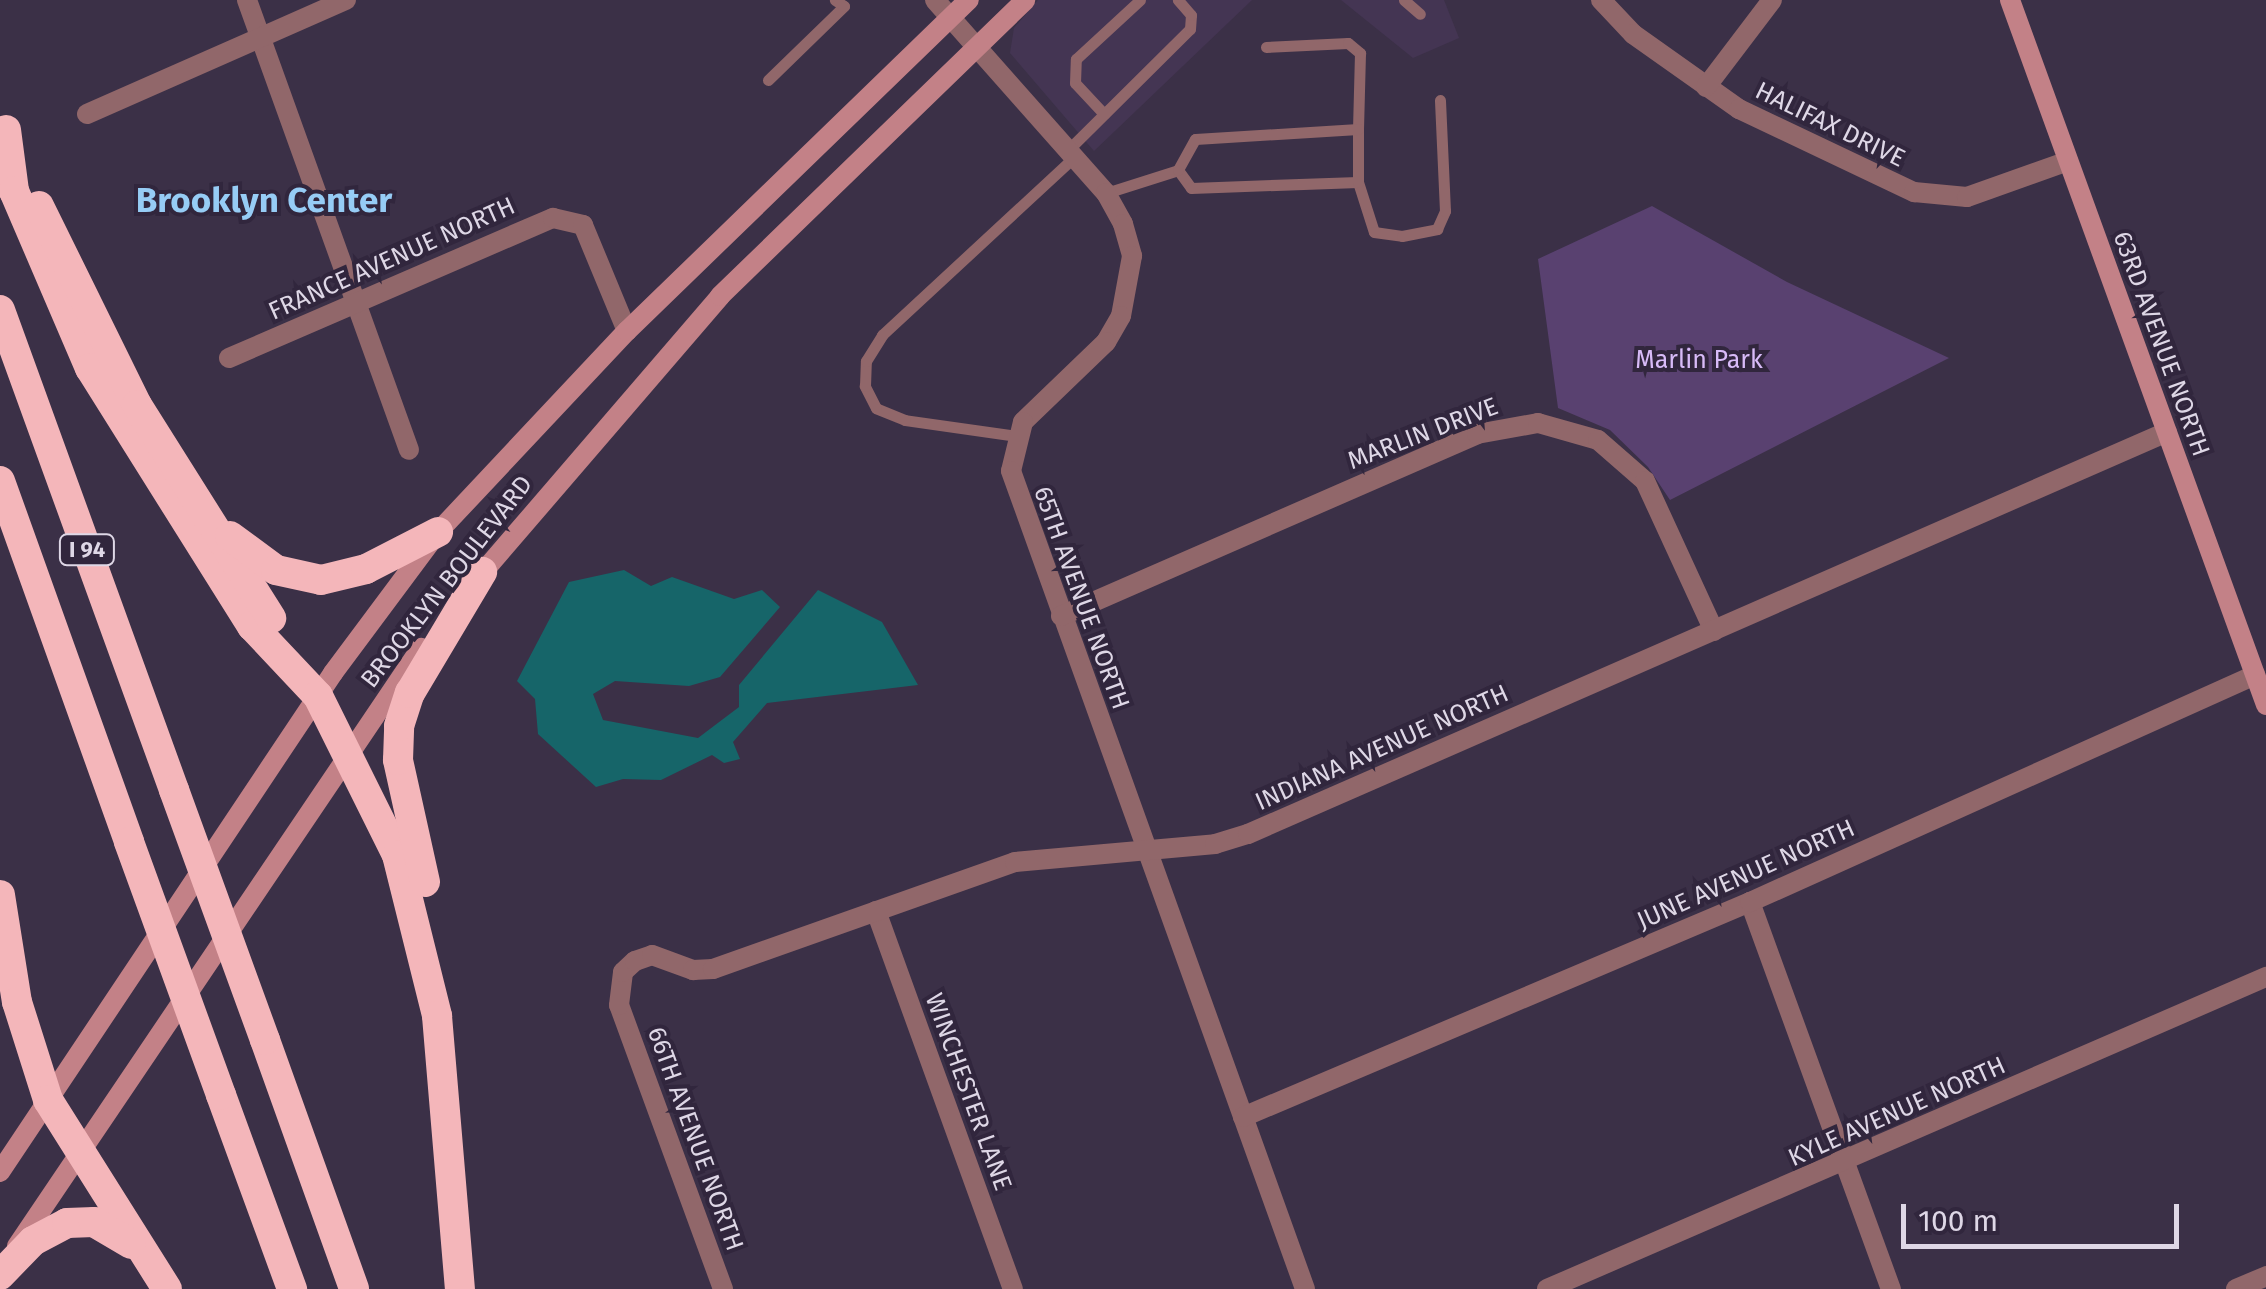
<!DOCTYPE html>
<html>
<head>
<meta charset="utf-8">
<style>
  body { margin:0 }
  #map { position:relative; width:2266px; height:1289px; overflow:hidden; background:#3b3047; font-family:"Fira Sans",sans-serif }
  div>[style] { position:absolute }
  .built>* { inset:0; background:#443553 }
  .green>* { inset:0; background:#594170 }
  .water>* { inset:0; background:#166569 }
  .lane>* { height:11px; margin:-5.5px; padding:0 5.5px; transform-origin:5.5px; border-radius:5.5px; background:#91676a }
  .street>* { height:20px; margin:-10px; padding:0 10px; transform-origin:10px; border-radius:10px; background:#91676a }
  .secondary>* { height:20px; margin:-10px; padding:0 10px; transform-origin:10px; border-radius:10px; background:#c38187 }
  .highway>* { height:30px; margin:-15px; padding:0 15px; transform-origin:15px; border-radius:15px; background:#f4b6ba }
  .highway-bridge>* { height:30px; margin:-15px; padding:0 15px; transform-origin:15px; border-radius:15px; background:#f4b6ba }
  span { translate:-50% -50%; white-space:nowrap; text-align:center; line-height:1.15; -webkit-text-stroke:8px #31263d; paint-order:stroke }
  .shield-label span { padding:2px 8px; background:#31263d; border:2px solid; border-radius:8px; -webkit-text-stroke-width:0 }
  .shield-label { font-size:22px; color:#ded7e6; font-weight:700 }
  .street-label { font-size:25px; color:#ded7e6 }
  .park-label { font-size:25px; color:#d8bbf8 }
  .district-label { font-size:35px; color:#96ccf5; font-weight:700 }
  .scale { position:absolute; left:1901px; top:1204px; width:278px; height:45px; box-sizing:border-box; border:5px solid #ded7e6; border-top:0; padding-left:12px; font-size:30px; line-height:35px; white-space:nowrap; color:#ded7e6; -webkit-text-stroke:8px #31263d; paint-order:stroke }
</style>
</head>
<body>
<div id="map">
  <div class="built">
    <div style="clip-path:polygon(1038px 0,1252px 0,1094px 151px,1010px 53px,1014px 28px)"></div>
    <div style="clip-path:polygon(1341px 0,1444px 0,1459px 38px,1413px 58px)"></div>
  </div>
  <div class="green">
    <div style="clip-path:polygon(1652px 206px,1787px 282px,1949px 358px,1670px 500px,1648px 467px,1610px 430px,1558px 408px,1538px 259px)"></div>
  </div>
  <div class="water">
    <div style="clip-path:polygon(624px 570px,651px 586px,672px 577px,734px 599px,762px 590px,780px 607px,720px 677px,689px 686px,615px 681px,593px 694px,603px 720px,698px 738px,739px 707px,739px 685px,818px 590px,882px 622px,918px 685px,767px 703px,733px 742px,740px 759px,724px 763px,712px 755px,661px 780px,623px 779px,596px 787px,538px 734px,535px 699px,517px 681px,569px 582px)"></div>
  </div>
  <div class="lane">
    <div style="left:1404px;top:0;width:21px;rotate:41deg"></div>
    <div style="left:1266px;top:47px;width:82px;rotate:-2.8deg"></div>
    <div style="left:1348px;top:43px;width:16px;rotate:40deg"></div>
    <div style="left:1360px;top:53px;width:76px;rotate:91.5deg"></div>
    <div style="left:768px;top:80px;width:106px;rotate:-44.2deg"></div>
    <div style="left:844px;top:6px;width:11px;rotate:-146deg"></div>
    <div style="left:1104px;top:114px;width:42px;rotate:-133.1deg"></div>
    <div style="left:1075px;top:83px;width:24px;rotate:-88deg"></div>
    <div style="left:1076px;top:59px;width:87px;rotate:-42.7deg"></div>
    <div style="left:1067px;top:151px;width:173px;rotate:-44.8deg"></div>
    <div style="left:1190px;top:29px;width:14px;rotate:-86deg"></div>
    <div style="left:1191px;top:15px;width:20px;rotate:-131deg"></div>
    <div style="left:1358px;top:182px;width:52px;rotate:72.3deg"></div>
    <div style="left:1374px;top:232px;width:28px;rotate:8deg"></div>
    <div style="left:1402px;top:236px;width:36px;rotate:-11deg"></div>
    <div style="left:1437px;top:229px;width:20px;rotate:-66deg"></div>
    <div style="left:1445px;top:211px;width:111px;rotate:-92.6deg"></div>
    <div style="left:1106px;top:193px;width:76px;rotate:-17.7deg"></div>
    <div style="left:1178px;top:170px;width:22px;rotate:54deg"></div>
    <div style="left:1191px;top:188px;width:167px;rotate:-2.1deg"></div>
    <div style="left:1358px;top:182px;width:53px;rotate:-90deg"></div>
    <div style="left:1358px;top:129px;width:163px;rotate:176.5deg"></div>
    <div style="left:1195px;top:139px;width:35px;rotate:119deg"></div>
    <div style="left:1017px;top:436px;width:113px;rotate:-171.9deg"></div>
    <div style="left:905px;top:420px;width:31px;rotate:-158deg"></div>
    <div style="left:876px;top:408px;width:25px;rotate:-117deg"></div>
    <div style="left:865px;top:386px;width:25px;rotate:-88deg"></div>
    <div style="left:866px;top:361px;width:31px;rotate:-58deg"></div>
    <div style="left:882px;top:335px;width:262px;rotate:-42.8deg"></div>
  </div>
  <div class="street">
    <div style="left:247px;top:0;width:478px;rotate:70.2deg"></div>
    <div style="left:935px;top:0;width:258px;rotate:48.5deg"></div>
    <div style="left:1106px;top:193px;width:35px;rotate:61deg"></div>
    <div style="left:1123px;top:224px;width:33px;rotate:74deg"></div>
    <div style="left:1132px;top:256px;width:61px;rotate:100.4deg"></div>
    <div style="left:1121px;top:316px;width:30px;rotate:120deg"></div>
    <div style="left:1106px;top:342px;width:115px;rotate:136.1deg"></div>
    <div style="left:1023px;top:422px;width:50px;rotate:103.8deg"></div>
    <div style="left:1011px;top:471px;width:869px;rotate:70.23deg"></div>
    <div style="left:1601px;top:0;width:47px;rotate:46.7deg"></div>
    <div style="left:1633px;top:34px;width:130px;rotate:35.3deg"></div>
    <div style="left:1739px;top:109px;width:194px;rotate:25.4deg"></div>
    <div style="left:1914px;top:192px;width:53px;rotate:5.4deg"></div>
    <div style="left:1967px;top:197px;width:107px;rotate:-19.6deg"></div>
    <div style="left:1706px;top:87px;width:109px;rotate:-52.8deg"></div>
    <div style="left:87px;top:114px;width:283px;rotate:-23.8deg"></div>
    <div style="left:229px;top:358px;width:353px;rotate:-23.4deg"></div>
    <div style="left:553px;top:218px;width:31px;rotate:13deg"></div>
    <div style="left:583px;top:225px;width:115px;rotate:67.5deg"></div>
    <div style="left:1061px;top:616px;width:454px;rotate:-23.6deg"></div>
    <div style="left:1477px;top:434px;width:62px;rotate:-10.2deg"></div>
    <div style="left:1538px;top:423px;width:62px;rotate:15.8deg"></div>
    <div style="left:1598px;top:440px;width:62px;rotate:41.1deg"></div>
    <div style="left:1645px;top:481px;width:165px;rotate:65.3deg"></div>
    <div style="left:1750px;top:902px;width:412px;rotate:70deg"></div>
    <div style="left:876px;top:911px;width:402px;rotate:70.1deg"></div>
    <div style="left:1243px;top:1117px;width:551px;rotate:-22.98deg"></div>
    <div style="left:1750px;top:902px;width:554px;rotate:-24.2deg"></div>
    <div style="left:723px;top:1289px;width:302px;rotate:-110.1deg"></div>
    <div style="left:619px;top:1005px;width:33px;rotate:-83deg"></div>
    <div style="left:623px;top:972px;width:16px;rotate:-43deg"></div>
    <div style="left:635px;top:961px;width:18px;rotate:-19deg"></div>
    <div style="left:652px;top:955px;width:44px;rotate:20.1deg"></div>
    <div style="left:693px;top:970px;width:20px;rotate:-3deg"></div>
    <div style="left:713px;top:969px;width:320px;rotate:-19.5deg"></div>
    <div style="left:1015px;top:862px;width:201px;rotate:-5.1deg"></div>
    <div style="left:1215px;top:844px;width:34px;rotate:-17deg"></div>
    <div style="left:1248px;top:834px;width:1003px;rotate:-23.63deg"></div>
    <div style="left:1547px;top:1289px;width:784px;rotate:-23.46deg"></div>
    <div style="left:2236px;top:1289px;width:33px;rotate:-23deg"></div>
  </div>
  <div class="secondary">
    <div style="left:2010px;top:0;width:750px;rotate:70.04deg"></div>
    <div style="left:477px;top:579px;width:373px;rotate:-49.3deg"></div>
    <div style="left:720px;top:296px;width:425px;rotate:-44.1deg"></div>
    <div style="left:0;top:1172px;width:600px;rotate:-56.28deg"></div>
    <div style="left:333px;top:673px;width:176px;rotate:-53.3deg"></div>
    <div style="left:438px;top:532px;width:276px;rotate:-46.8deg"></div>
    <div style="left:627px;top:331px;width:476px;rotate:-44.1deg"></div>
    <div style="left:17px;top:1246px;width:722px;rotate:-55.96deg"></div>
  </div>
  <div class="highway">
    <div style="left:6px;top:130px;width:62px;rotate:82.5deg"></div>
    <div style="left:14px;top:191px;width:193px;rotate:66.8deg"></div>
    <div style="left:90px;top:368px;width:305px;rotate:57.9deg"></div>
    <div style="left:252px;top:626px;width:96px;rotate:46.7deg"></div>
    <div style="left:318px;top:696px;width:178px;rotate:63.6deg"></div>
    <div style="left:397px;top:855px;width:166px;rotate:76deg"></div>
    <div style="left:437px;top:1016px;width:274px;rotate:85.2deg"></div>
    <div style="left:39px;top:206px;width:222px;rotate:63.8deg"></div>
    <div style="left:137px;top:405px;width:252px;rotate:57.8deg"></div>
    <div style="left:0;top:310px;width:511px;rotate:70.07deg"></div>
    <div style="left:0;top:481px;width:383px;rotate:70.3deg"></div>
    <div style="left:230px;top:536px;width:57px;rotate:36.5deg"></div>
    <div style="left:276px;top:570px;width:46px;rotate:12.5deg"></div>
    <div style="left:321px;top:580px;width:46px;rotate:-13.7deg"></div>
    <div style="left:366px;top:569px;width:81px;rotate:-27.2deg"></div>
    <div style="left:425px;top:882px;width:125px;rotate:-102.5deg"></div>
    <div style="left:398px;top:760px;width:34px;rotate:-88deg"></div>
    <div style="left:399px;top:726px;width:35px;rotate:-72deg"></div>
    <div style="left:410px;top:693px;width:141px;rotate:-59.2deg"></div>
    <div style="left:0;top:895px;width:108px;rotate:81deg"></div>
    <div style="left:17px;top:1002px;width:103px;rotate:72.4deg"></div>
    <div style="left:48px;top:1100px;width:223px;rotate:57.8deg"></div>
    <div style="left:265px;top:1040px;width:264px;rotate:70.3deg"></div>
    <div style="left:221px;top:1095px;width:207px;rotate:69.9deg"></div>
    <div style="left:0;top:1275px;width:47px;rotate:-45.9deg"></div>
    <div style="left:33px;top:1241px;width:38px;rotate:-28deg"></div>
    <div style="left:67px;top:1223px;width:27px;rotate:-2deg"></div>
    <div style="left:94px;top:1222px;width:43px;rotate:30.7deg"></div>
  </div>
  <div class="highway-bridge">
    <div style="left:174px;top:790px;width:266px;rotate:70deg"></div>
    <div style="left:129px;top:842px;width:269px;rotate:70deg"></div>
  </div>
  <div class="shield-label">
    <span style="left:87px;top:550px">I 94</span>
  </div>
  <div class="street-label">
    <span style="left:1830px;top:125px;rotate:26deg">HALIFAX DRIVE</span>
    <span style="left:392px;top:259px;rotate:-24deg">FRANCE AVENUE NORTH</span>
    <span style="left:2161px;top:344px;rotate:70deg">63RD AVENUE NORTH</span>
    <span style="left:1423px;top:434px;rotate:-21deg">MARLIN DRIVE</span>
    <span style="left:447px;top:582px;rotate:-52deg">BROOKLYN BOULEVARD</span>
    <span style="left:1081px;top:598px;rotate:70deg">65TH AVENUE NORTH</span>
    <span style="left:1382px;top:748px;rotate:-24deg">INDIANA AVENUE NORTH</span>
    <span style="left:1746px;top:875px;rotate:-24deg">JUNE AVENUE NORTH</span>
    <span style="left:968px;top:1092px;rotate:70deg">WINCHESTER LANE</span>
    <span style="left:1897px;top:1112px;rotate:-24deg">KYLE AVENUE NORTH</span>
    <span style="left:695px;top:1139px;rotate:70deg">66TH AVENUE NORTH</span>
  </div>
  <div class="park-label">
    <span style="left:1699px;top:360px">Marlin Park</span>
  </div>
  <div class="district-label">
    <span style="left:264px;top:200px">Brooklyn Center</span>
  </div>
  <div class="scale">100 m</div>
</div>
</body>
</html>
